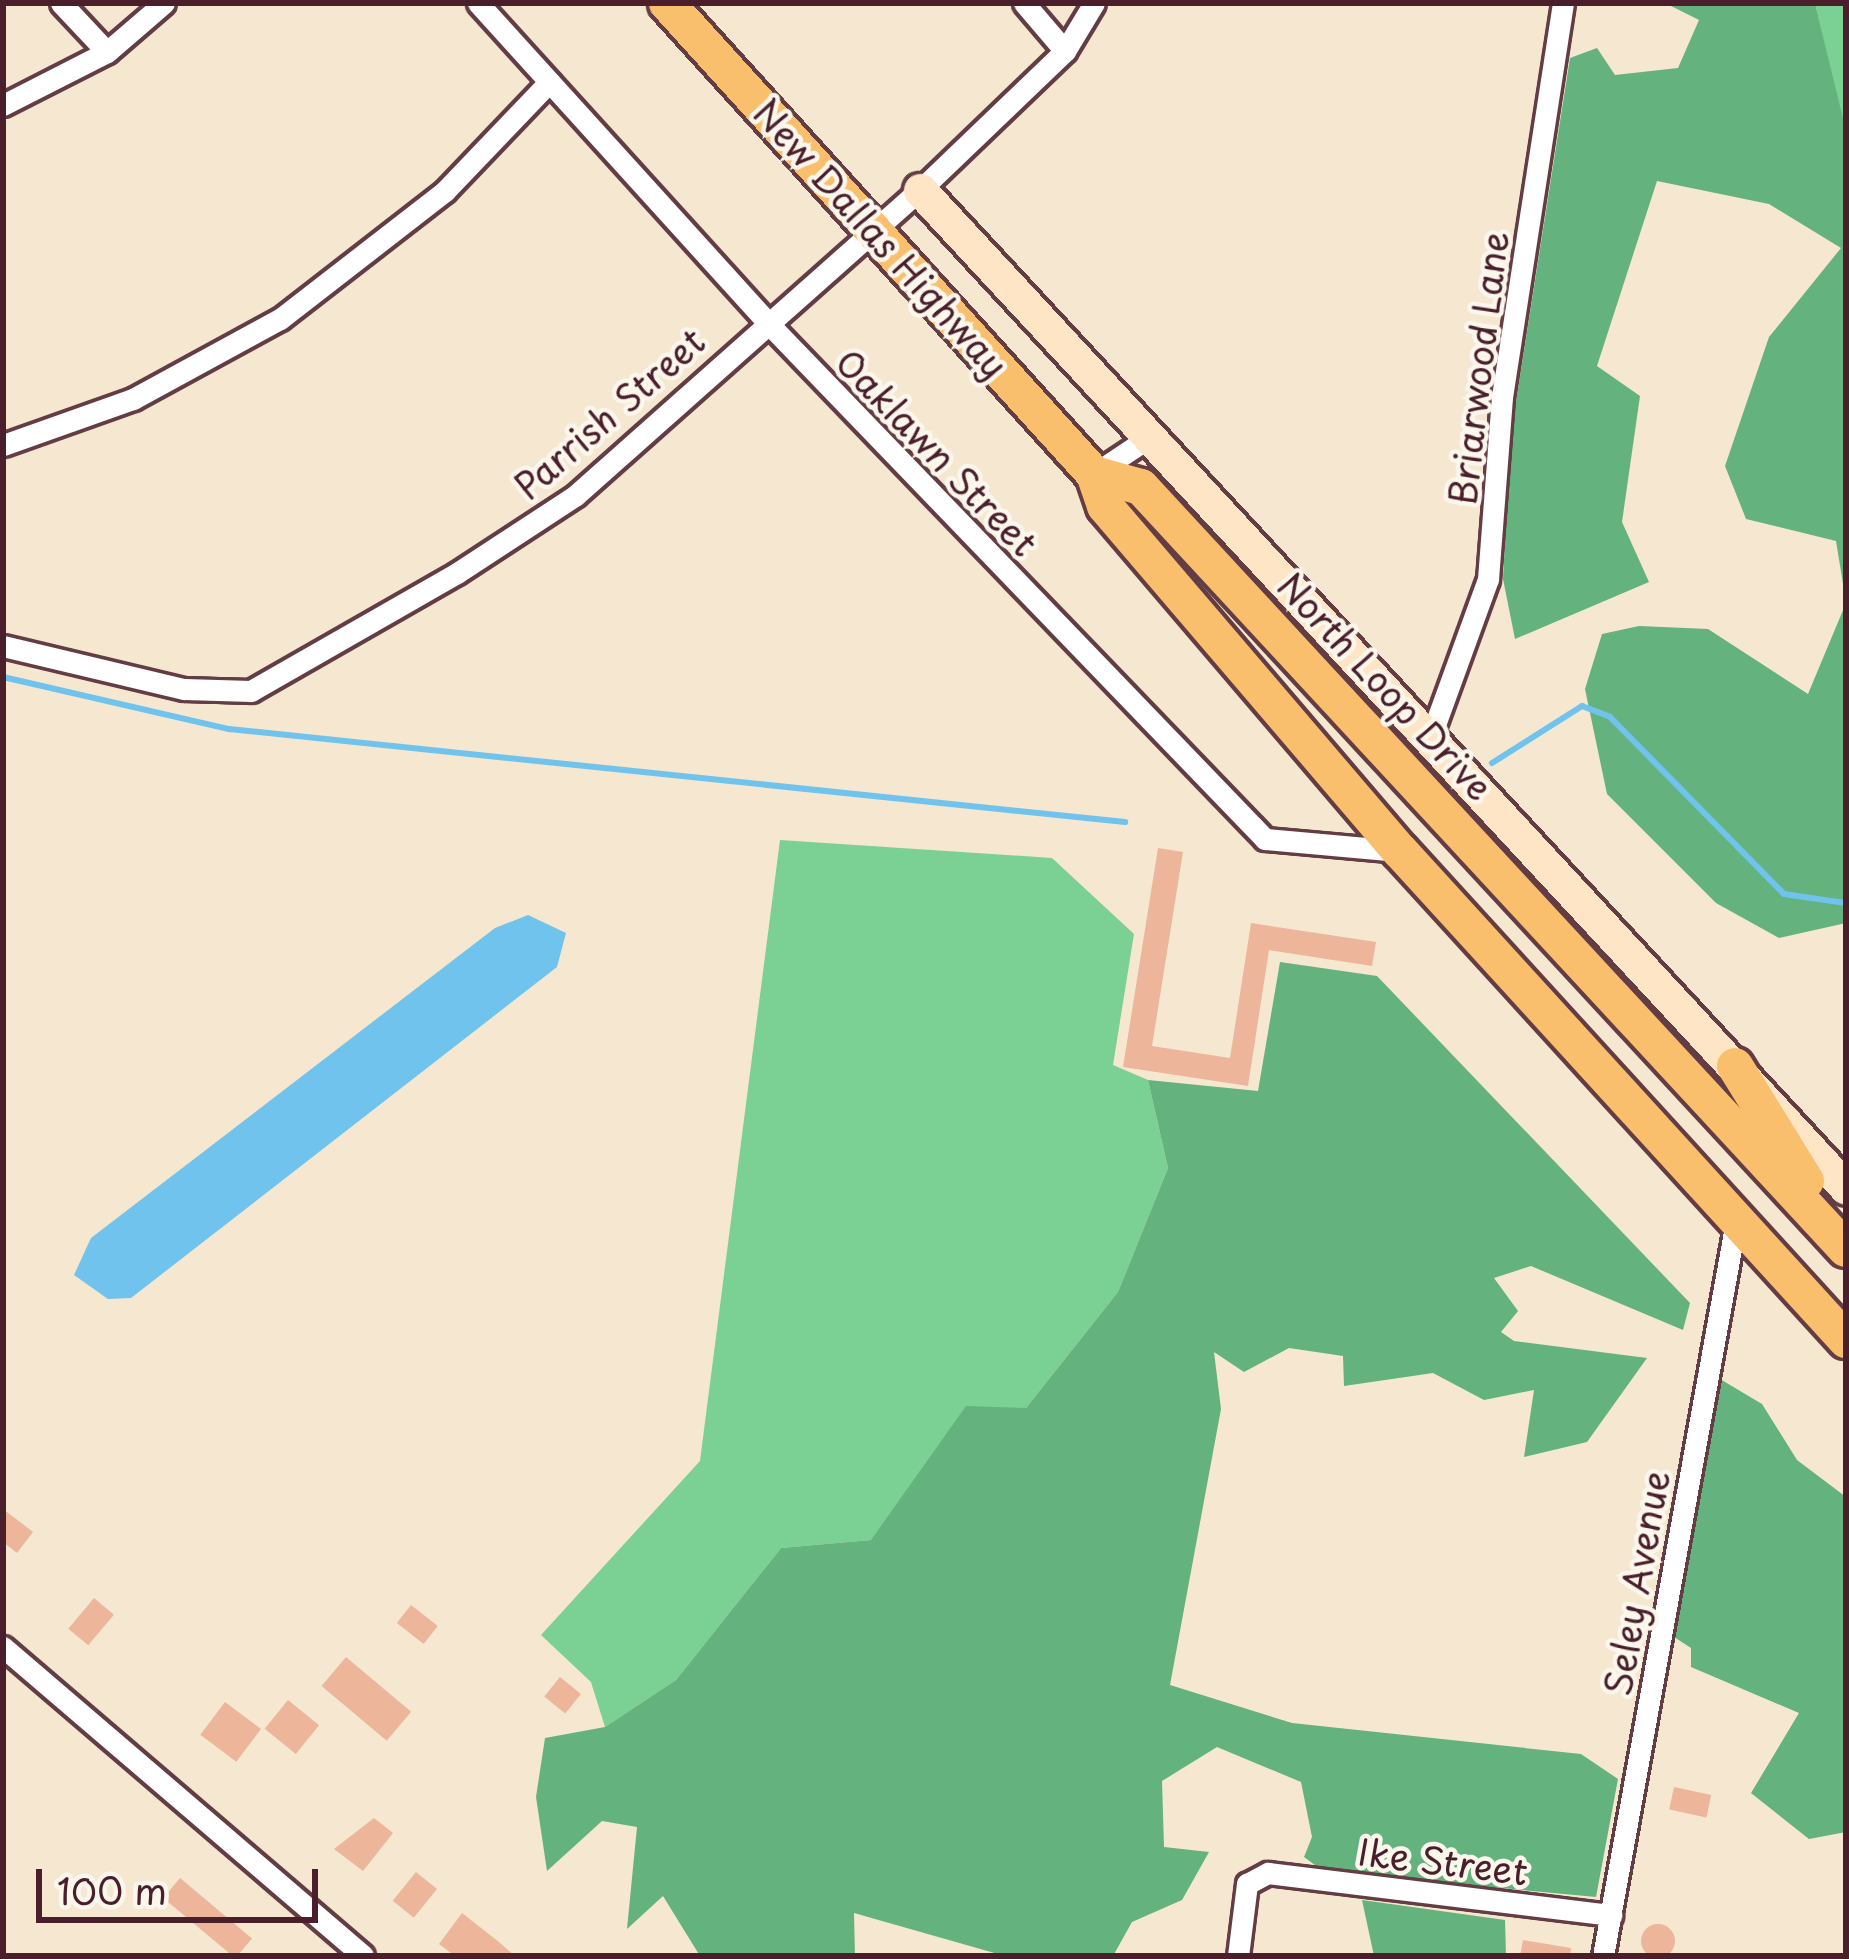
<!DOCTYPE html>
<html>
<head>
<meta charset="utf-8">
<style>
  body { margin:0 }
  #map { position:relative; width:1849px; height:1959px; overflow:hidden; background:#f5e7d0; font-family:"Playpen Sans",sans-serif }
  div>[style] { position:absolute }
  .green>* { inset:0; background:#7bd094 }
  .forest>* { inset:0; background:#64b27e }
  .water>* { inset:0; background:#70c3ec }
  .stream>* { height:6px; margin:-3px; padding:0 3px; transform-origin:3px; border-radius:3px; background:#70c3ec }
  .building>* { inset:0; background:#edb69b; transform-origin:0 0 }
  .round { border-radius:50% }
  .roads { filter:drop-shadow(3px 0 #643d44) drop-shadow(-3px 0 #643d44) drop-shadow(0 3px #643d44) drop-shadow(0 -3px #643d44) }
  .street>* { height:21px; margin:-10.5px; padding:0 10.5px; transform-origin:10.5px; border-radius:10.5px; background:#fff }
  .secondary>* { height:33px; margin:-16.5px; padding:0 16.5px; transform-origin:16.5px; border-radius:16.5px; background:#fde5c5 }
  .primary>* { height:36px; margin:-18px; padding:0 18px; transform-origin:18px; border-radius:18px; background:#f9bf6d }
  span { translate:-50% -50%; white-space:nowrap; text-align:center; line-height:1.15; -webkit-text-stroke:9px #fbf7ec; paint-order:stroke }
  .street-label { font-size:36px; color:#4a1f2b }
  .frame { position:absolute; inset:0; border:6px solid #4a1f2b; pointer-events:none }
  .scale { position:absolute; left:36px; top:1869px; width:282px; height:54px; box-sizing:border-box; border:6px solid #4a1f2b; border-top:0; padding-left:15px; font-size:36px; line-height:42px; white-space:nowrap; color:#4a1f2b; -webkit-text-stroke:9px #fbf7ec; paint-order:stroke }
</style>
</head>
<body>
<div id="map">
  <div class="green">
    <div style="clip-path:polygon(1815px 3px,1846px 3px,1846px 131px,1845px 131px)"></div>
    <div style="clip-path:polygon(780px 840px,1052px 858px,1134px 934px,1113px 1065px,1148px 1080px,1168px 1168px,1118px 1292px,1026px 1408px,871px 1540px,781px 1548px,676px 1680px,605px 1727px,591px 1682px,541px 1635px,700px 1461px)"></div>
  </div>
  <div class="forest">
    <div style="clip-path:polygon(1665px 3px,1815px 3px,1846px 131px,1846px 602px,1836px 541px,1746px 519px,1725px 466px,1769px 337px,1841px 248px,1769px 204px,1657px 181px,1597px 366px,1640px 396px,1622px 522px,1649px 582px,1515px 639px,1503px 579px,1510px 440px,1570px 58px,1597px 48px,1615px 75px,1678px 68px,1699px 20px)"></div>
    <div style="clip-path:polygon(1846px 603px,1846px 923px,1779px 938px,1716px 903px,1607px 794px,1585px 689px,1602px 634px,1639px 626px,1708px 629px,1808px 694px)"></div>
    <div style="clip-path:polygon(1280px 962px,1377px 976px,1690px 1303px,1683px 1330px,1531px 1266px,1494px 1278px,1518px 1311px,1501px 1332px,1514px 1341px,1647px 1358px,1587px 1442px,1524px 1457px,1534px 1390px,1484px 1400px,1433px 1373px,1344px 1386px,1343px 1356px,1289px 1348px,1244px 1372px,1214px 1352px,1221px 1409px,1170px 1685px,1292px 1723px,1581px 1754px,1618px 1779px,1596px 1897px,1323px 1871px,1304px 1857px,1312px 1837px,1301px 1782px,1217px 1747px,1162px 1781px,1164px 1847px,1209px 1852px,1182px 1900px,1132px 1922px,1113px 1956px,1005px 1956px,854px 1913px,855px 1956px,700px 1956px,663px 1896px,627px 1929px,637px 1827px,602px 1821px,547px 1871px,536px 1797px,545px 1738px,605px 1727px,676px 1680px,781px 1548px,871px 1540px,966px 1406px,1026px 1408px,1118px 1292px,1168px 1168px,1148px 1080px,1258px 1091px)"></div>
    <div style="clip-path:polygon(1720px 1379px,1762px 1404px,1797px 1460px,1846px 1497px,1846px 1832px,1809px 1839px,1751px 1793px,1799px 1713px,1691px 1667px,1691px 1648px,1671px 1635px)"></div>
    <div style="clip-path:polygon(1362px 1900px,1505px 1920px,1506px 1956px,1374px 1956px)"></div>
  </div>
  <div class="water">
    <div style="clip-path:polygon(528px 915px,566px 933px,557px 967px,131px 1298px,108px 1299px,74px 1275px,91px 1238px,495px 928px)"></div>
  </div>
  <div class="stream">
    <div style="left:3px;top:677px;width:232px;rotate:13deg"></div>
    <div style="left:229px;top:729px;width:901px;rotate:5.93deg"></div>
    <div style="left:1492px;top:763px;width:107px;rotate:-32.3deg"></div>
    <div style="left:1582px;top:706px;width:30px;rotate:21deg"></div>
    <div style="left:1610px;top:717px;width:248px;rotate:45.5deg"></div>
    <div style="left:1784px;top:894px;width:63px;rotate:8.3deg"></div>
  </div>
  <div class="building">
    <div style="clip-path:polygon(1158px 848px,1183px 852px,1152px 1046px,1230px 1058px,1251px 923px,1376px 942px,1372px 966px,1269px 950px,1248px 1086px,1123px 1067px)"></div>
    <div style="clip-path:polygon(3px 1509px,33px 1532px,17px 1553px,3px 1542px)"></div>
    <div style="left:94px;top:1598px;width:26px;height:40px;rotate:40deg"></div>
    <div style="left:411px;top:1605px;width:34px;height:23px;rotate:38deg"></div>
    <div style="left:346px;top:1657px;width:85px;height:38px;rotate:40deg"></div>
    <div style="left:560px;top:1677px;width:27px;height:25px;rotate:39deg"></div>
    <div style="left:288px;top:1700px;width:40px;height:37px;rotate:39deg"></div>
    <div style="left:225px;top:1702px;width:45px;height:41px;rotate:37deg"></div>
    <div style="left:1674px;top:1787px;width:38px;height:23px;rotate:12deg"></div>
    <div style="clip-path:polygon(374px 1818px,393px 1833px,363px 1871px,334px 1849px)"></div>
    <div style="left:416px;top:1872px;width:27px;height:37px;rotate:39deg"></div>
    <div style="left:180px;top:1878px;width:94px;height:26px;rotate:40deg"></div>
    <div style="clip-path:polygon(462px 1913px,499px 1942px,515px 1956px,455px 1956px,439px 1944px)"></div>
    <div class="round" style="left:1641px;top:1924px;width:34px;height:34px"></div>
    <div style="clip-path:polygon(1523px 1940px,1571px 1948px,1570px 1956px,1520px 1956px)"></div>
  </div>
  <div class="roads">
    <div class="street">
      <div style="left:61px;top:3px;width:67px;rotate:46.8deg"></div>
      <div style="left:478px;top:3px;width:428px;rotate:47.8deg"></div>
      <div style="left:765px;top:320px;width:721px;rotate:46.07deg"></div>
      <div style="left:1265px;top:839px;width:135px;rotate:5.1deg"></div>
      <div style="left:1024px;top:3px;width:63px;rotate:49.5deg"></div>
      <div style="left:3px;top:105px;width:117px;rotate:-27deg"></div>
      <div style="left:107px;top:52px;width:75px;rotate:-40.7deg"></div>
      <div style="left:3px;top:445px;width:138px;rotate:-19.5deg"></div>
      <div style="left:133px;top:399px;width:167px;rotate:-28.6deg"></div>
      <div style="left:280px;top:319px;width:209px;rotate:-37.8deg"></div>
      <div style="left:445px;top:191px;width:151px;rotate:-46.3deg"></div>
      <div style="left:1094px;top:474px;width:69px;rotate:-33.7deg"></div>
      <div style="left:3px;top:646px;width:186px;rotate:13.4deg"></div>
      <div style="left:184px;top:689px;width:67px;rotate:1.7deg"></div>
      <div style="left:251px;top:691px;width:237px;rotate:-29.8deg"></div>
      <div style="left:457px;top:573px;width:142px;rotate:-33.2deg"></div>
      <div style="left:576px;top:495px;width:460px;rotate:-41.6deg"></div>
      <div style="left:920px;top:190px;width:201px;rotate:-43.8deg"></div>
      <div style="left:1065px;top:51px;width:56px;rotate:-58.9deg"></div>
      <div style="left:1432px;top:733px;width:164px;rotate:-70deg"></div>
      <div style="left:1488px;top:579px;width:183px;rotate:-85.6deg"></div>
      <div style="left:1502px;top:397px;width:399px;rotate:-81.2deg"></div>
      <div style="left:3px;top:1647px;width:474px;rotate:40.6deg"></div>
      <div style="left:1238px;top:1956px;width:73px;rotate:-82.9deg"></div>
      <div style="left:1247px;top:1884px;width:24px;rotate:-28deg"></div>
      <div style="left:1268px;top:1873px;width:346px;rotate:7deg"></div>
      <div style="left:1603px;top:1956px;width:747px;rotate:-79.74deg"></div>
    </div>
    <div class="secondary">
      <div style="left:920px;top:190px;width:1361px;rotate:47.14deg"></div>
    </div>
    <div class="primary">
      <div style="left:667px;top:3px;width:636px;rotate:47.81deg"></div>
      <div style="left:1094px;top:474px;width:34px;rotate:71deg"></div>
      <div style="left:1105px;top:506px;width:454px;rotate:49.5deg"></div>
      <div style="left:1400px;top:851px;width:662px;rotate:47.63deg"></div>
      <div style="left:1094px;top:474px;width:49px;rotate:15.5deg"></div>
      <div style="left:1141px;top:487px;width:1038px;rotate:47.23deg"></div>
      <div style="left:1735px;top:1066px;width:135px;rotate:58.3deg"></div>
    </div>
  </div>
  <div class="street-label">
    <span style="left:881px;top:238px;rotate:48deg">New Dallas Highway</span>
    <span style="left:1478px;top:368px;rotate:-83deg">Briarwood Lane</span>
    <span style="left:609px;top:413px;rotate:-41deg">Parrish Street</span>
    <span style="left:937px;top:452px;rotate:46deg">Oaklawn Street</span>
    <span style="left:1386px;top:686px;rotate:47deg">North Loop Drive</span>
    <span style="left:1636px;top:1583px;rotate:-80deg">Seley Avenue</span>
    <span style="left:1443px;top:1861px;rotate:7deg">Ike Street</span>
  </div>
  <div class="frame"></div>
  <div class="scale">100 m</div>
</div>
</body>
</html>
